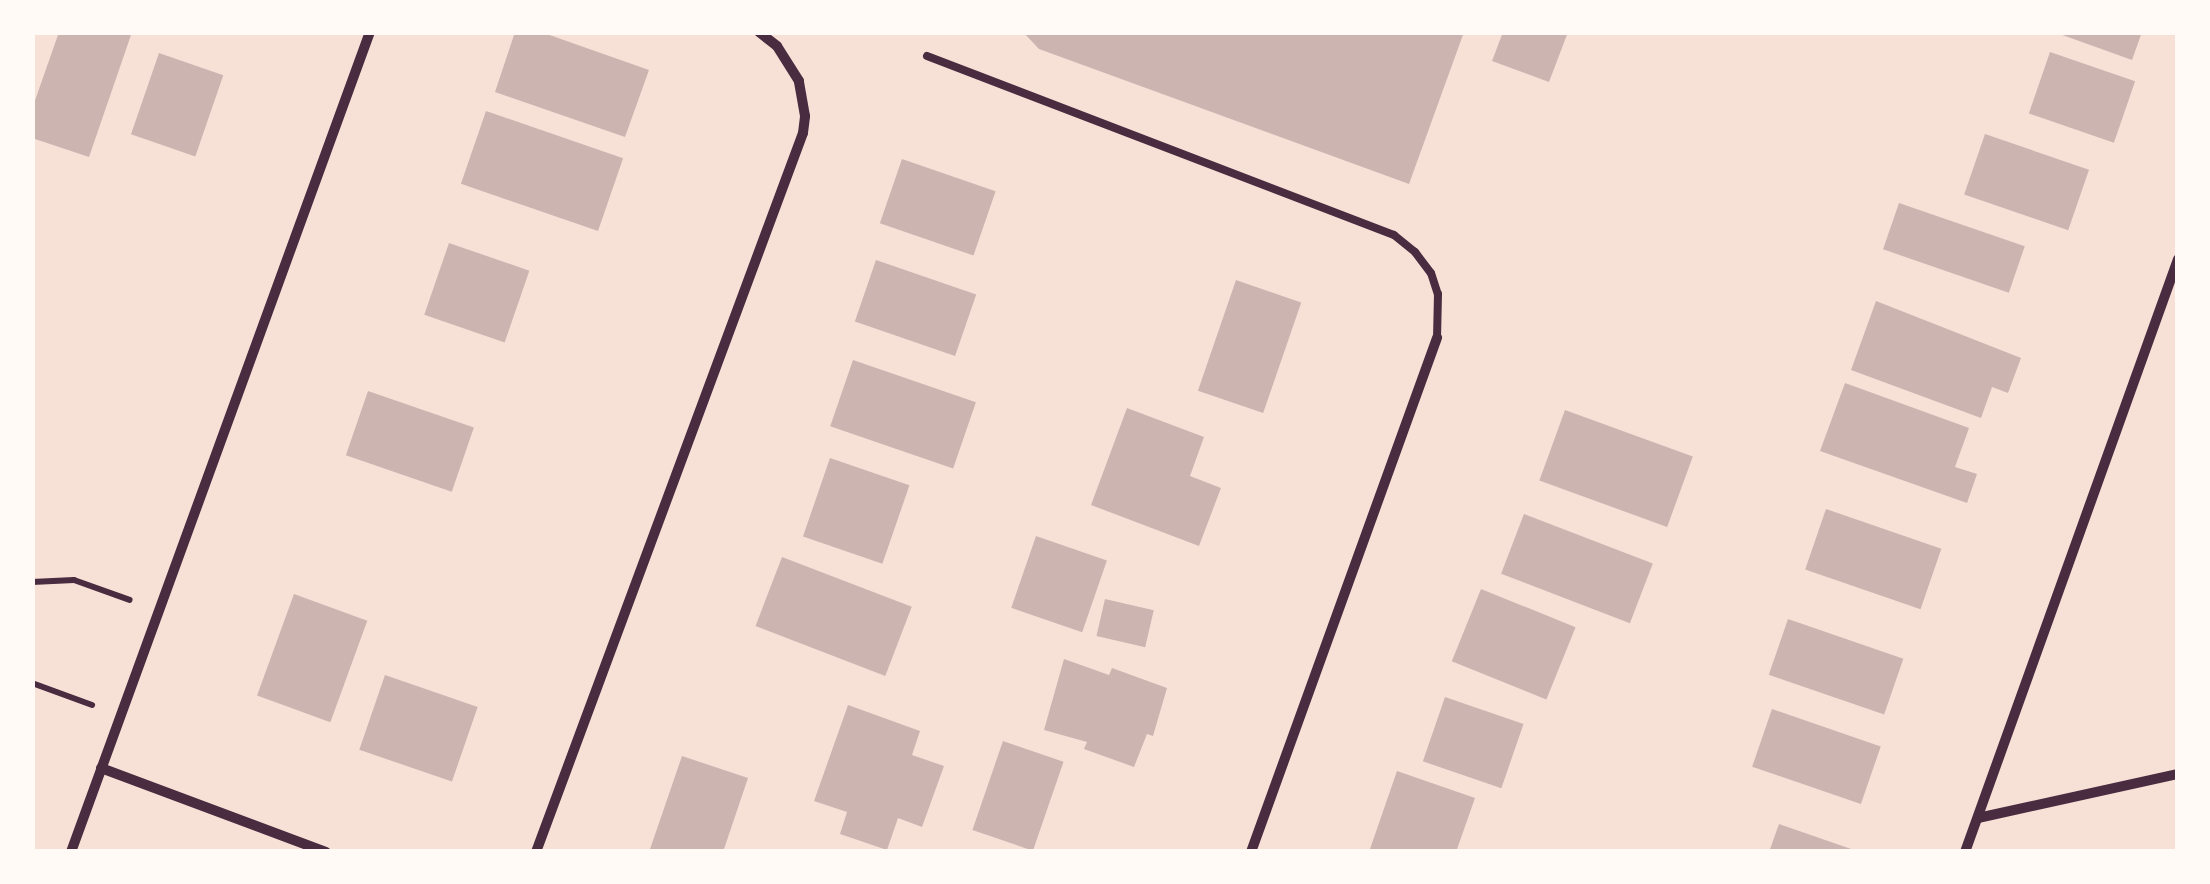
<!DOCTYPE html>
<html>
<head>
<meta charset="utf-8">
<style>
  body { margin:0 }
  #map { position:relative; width:2210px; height:884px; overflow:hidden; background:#f7e1d7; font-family:"Space Grotesk",sans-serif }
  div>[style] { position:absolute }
  .building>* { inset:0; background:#ccb4b1; transform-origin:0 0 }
  .path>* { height:6px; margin:-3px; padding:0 3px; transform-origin:3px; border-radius:3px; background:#4a2c40 }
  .service>* { height:8px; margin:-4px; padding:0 4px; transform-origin:4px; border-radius:4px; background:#4a2c40 }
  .minor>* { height:10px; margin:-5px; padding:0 5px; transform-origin:5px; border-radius:5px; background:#4a2c40 }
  span { translate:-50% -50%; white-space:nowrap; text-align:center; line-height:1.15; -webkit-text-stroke:9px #fffaf5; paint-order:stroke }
  .frame { position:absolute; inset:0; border:35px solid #fffaf5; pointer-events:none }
</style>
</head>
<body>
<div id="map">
  <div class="building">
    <div style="clip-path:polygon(59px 32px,131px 35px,89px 157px,32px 138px,32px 109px)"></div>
    <div style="clip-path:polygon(515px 32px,541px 32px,649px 70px,625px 137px,495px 92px)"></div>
    <div style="clip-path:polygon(1023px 32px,1464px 32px,1409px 184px,1039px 49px)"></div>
    <div style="clip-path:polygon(1503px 32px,1568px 32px,1549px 82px,1492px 61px)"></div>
    <div style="clip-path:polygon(2054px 32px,2142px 32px,2132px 60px)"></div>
    <div style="left:2050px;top:52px;width:90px;height:65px;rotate:19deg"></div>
    <div style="left:159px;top:53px;width:68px;height:86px;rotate:19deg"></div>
    <div style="left:486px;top:111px;width:145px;height:77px;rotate:19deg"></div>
    <div style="left:1985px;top:134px;width:110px;height:64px;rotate:19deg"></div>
    <div style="left:902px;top:159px;width:99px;height:68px;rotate:19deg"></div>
    <div style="left:1899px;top:203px;width:133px;height:49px;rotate:19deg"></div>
    <div style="left:449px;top:243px;width:85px;height:76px;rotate:19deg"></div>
    <div style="left:876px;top:260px;width:106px;height:65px;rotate:19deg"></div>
    <div style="left:1236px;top:280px;width:69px;height:117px;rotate:19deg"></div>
    <div style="clip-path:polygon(1876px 301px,2021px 358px,2008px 393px,1992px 387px,1981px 418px,1851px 370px)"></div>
    <div style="left:853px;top:360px;width:130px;height:70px;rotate:19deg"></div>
    <div style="clip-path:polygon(1845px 383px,1969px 428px,1955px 467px,1977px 474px,1967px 503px,1820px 451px)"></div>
    <div style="left:368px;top:391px;width:112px;height:68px;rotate:19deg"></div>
    <div style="clip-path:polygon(1127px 408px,1204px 437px,1190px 476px,1221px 488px,1199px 546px,1091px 505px)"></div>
    <div style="left:1565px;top:410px;width:136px;height:75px;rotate:20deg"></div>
    <div style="left:830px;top:458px;width:84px;height:83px;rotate:19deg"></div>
    <div style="left:1826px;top:509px;width:122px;height:64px;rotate:19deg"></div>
    <div style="left:1524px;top:514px;width:138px;height:64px;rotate:21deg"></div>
    <div style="left:1036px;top:536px;width:75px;height:76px;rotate:19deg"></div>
    <div style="left:782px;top:557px;width:139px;height:74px;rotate:21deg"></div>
    <div style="left:1481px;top:589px;width:102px;height:78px;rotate:22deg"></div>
    <div style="left:294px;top:594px;width:78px;height:108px;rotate:20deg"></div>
    <div style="left:1105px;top:599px;width:50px;height:38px;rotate:13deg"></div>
    <div style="left:1788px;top:619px;width:122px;height:59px;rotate:19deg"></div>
    <div style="clip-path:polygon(1064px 659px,1109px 675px,1112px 668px,1167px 688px,1153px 736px,1147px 734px,1134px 767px,1084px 749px,1087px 742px,1044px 730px)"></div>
    <div style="left:385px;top:675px;width:98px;height:79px;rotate:19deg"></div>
    <div style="left:1445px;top:697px;width:83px;height:68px;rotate:19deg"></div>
    <div style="clip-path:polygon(848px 705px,920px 731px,912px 755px,944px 766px,922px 827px,898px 818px,887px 850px,840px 834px,847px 812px,814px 801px)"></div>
    <div style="left:1772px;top:709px;width:115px;height:61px;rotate:19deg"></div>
    <div style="left:1003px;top:741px;width:64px;height:94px;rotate:19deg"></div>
    <div style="clip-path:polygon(682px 756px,748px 778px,723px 852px,649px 852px)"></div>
    <div style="clip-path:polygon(1397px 771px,1475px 798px,1456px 852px,1370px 849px)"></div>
    <div style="clip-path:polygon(1779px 824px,1857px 851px,1856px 852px,1769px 852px)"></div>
  </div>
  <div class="path">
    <div style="left:32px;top:582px;width:42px;rotate:-2.7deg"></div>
    <div style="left:74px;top:580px;width:59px;rotate:19.7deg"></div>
    <div style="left:32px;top:683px;width:64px;rotate:20.1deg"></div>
  </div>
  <div class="service">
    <div style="left:927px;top:56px;width:500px;rotate:20.97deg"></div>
    <div style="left:1394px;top:235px;width:27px;rotate:39deg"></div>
    <div style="left:1415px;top:252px;width:26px;rotate:53deg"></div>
    <div style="left:1431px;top:273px;width:22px;rotate:72deg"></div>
    <div style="left:1438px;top:294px;width:44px;rotate:91.3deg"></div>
  </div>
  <div class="minor">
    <div style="left:101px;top:768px;width:240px;rotate:20.5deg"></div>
    <div style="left:1978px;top:818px;width:205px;rotate:-12.4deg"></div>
    <div style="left:71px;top:852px;width:873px;rotate:-69.97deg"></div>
    <div style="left:536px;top:852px;width:767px;rotate:-69.63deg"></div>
    <div style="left:803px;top:133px;width:17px;rotate:-83deg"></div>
    <div style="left:805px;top:116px;width:36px;rotate:-100deg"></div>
    <div style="left:799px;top:81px;width:41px;rotate:-122.2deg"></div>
    <div style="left:777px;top:46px;width:23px;rotate:-142deg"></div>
    <div style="left:1251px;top:852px;width:547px;rotate:-70.11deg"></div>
    <div style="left:1965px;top:852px;width:630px;rotate:-70.24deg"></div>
  </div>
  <div class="frame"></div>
</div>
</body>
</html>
